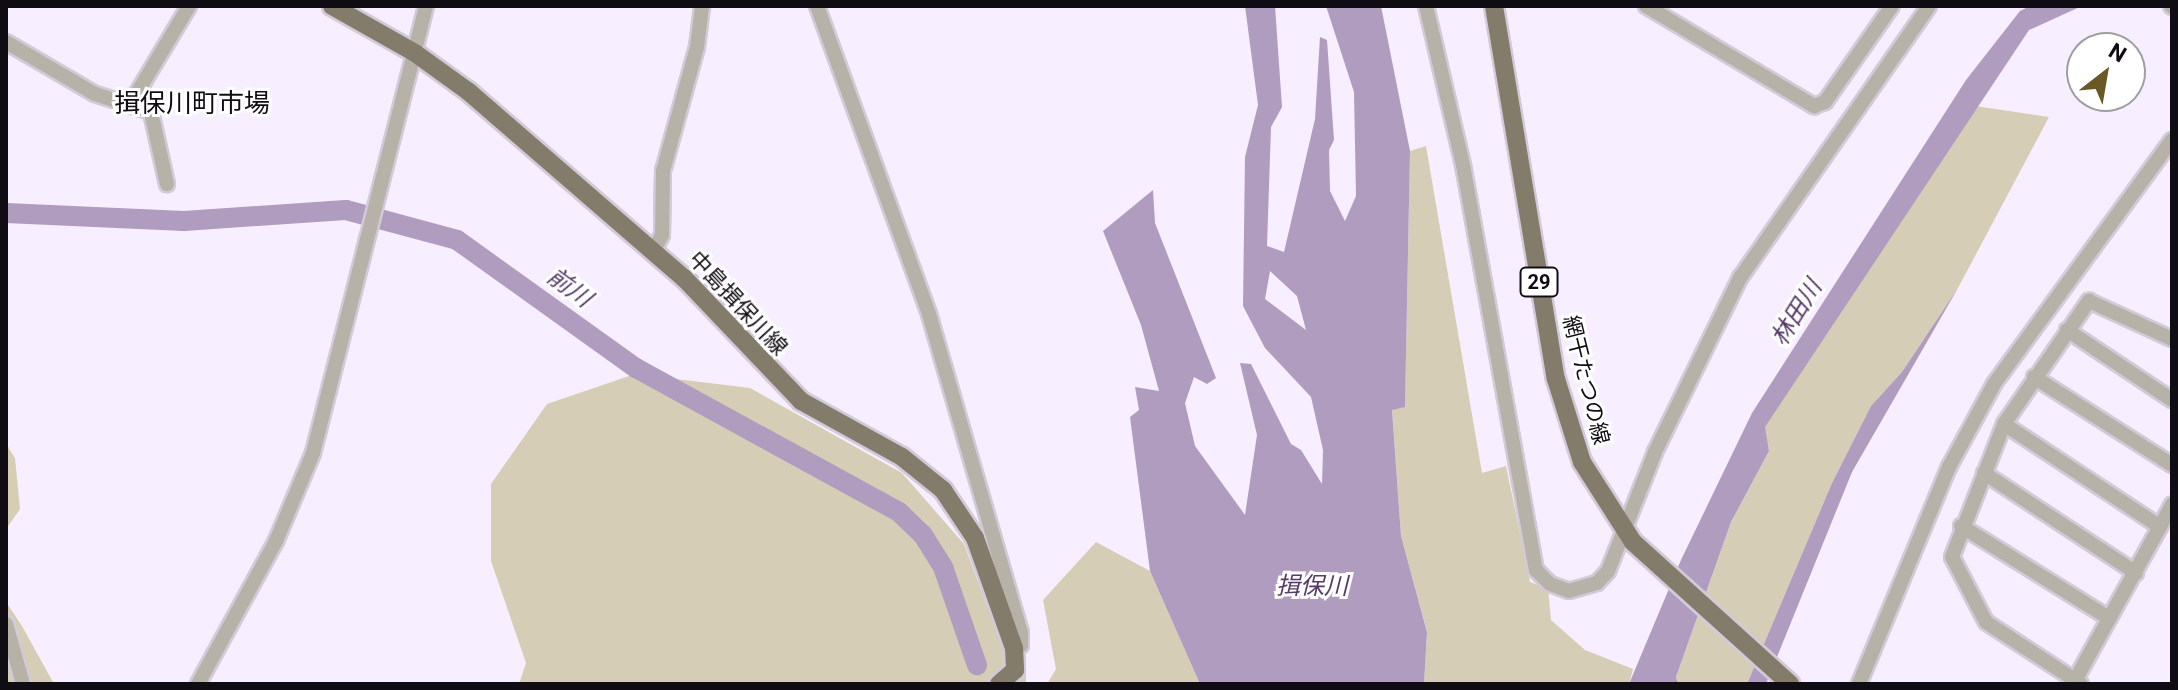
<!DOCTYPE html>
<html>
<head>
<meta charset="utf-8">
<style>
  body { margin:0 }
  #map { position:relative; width:2178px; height:690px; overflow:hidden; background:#f7eeff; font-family:Roboto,"Noto Sans JP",sans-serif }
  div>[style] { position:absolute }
  .green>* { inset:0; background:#d6cdb6 }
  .water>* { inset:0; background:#af9cbe }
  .river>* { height:20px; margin:-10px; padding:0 10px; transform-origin:10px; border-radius:10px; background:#af9cbe }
  .roads { filter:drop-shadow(2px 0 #d2cad9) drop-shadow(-2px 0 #d2cad9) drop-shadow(0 2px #d2cad9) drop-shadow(0 -2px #d2cad9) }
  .minor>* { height:14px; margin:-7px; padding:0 7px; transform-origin:7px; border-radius:7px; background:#b6b2a8 }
  .major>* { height:18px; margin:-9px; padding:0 9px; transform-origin:9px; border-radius:9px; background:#837c6b }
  span { translate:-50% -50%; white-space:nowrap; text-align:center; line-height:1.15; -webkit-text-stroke:6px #fff; paint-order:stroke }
  .shield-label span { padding:2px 6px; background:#fff; border:2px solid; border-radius:6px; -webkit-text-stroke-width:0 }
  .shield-label { font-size:20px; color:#100c13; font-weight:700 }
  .street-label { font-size:22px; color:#100c13 }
  .water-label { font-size:24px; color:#563a69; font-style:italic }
  .quarter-label { font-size:26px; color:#100c13 }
  .frame { position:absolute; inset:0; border:8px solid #100c13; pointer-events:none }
  .north { position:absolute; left:2066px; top:32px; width:80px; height:80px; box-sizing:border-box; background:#fff; border:2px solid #9f9ea1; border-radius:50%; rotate:31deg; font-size:22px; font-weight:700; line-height:32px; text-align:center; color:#100c13 }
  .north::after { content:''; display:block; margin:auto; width:28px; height:36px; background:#6a5826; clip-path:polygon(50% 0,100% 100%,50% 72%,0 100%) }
</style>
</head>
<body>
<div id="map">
  <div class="green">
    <div style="clip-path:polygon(1975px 106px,2049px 117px,1958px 288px,1902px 372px,1871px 406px,1832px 483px,1747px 684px,1678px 684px,1676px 677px,1731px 522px,1769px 451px,1764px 427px)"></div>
    <div style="clip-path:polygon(1426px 146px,1482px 473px,1506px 466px,1530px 582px,1548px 588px,1551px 620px,1585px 650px,1633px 669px,1629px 684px,1424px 684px,1427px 631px,1401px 536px,1392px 409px,1405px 406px,1410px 151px)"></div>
    <div style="clip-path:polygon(635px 374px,750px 388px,902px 473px,964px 544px,986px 603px,1026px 671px,1026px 684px,519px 684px,526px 663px,491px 561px,491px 484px,547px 404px)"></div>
    <div style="clip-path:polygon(6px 444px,15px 458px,20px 509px,6px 529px)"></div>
    <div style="clip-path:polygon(1096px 542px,1150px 571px,1200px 684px,1047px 684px,1056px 669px,1043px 600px)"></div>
    <div style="clip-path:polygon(6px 602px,22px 626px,54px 684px,6px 684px)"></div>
  </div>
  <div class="water">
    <div style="clip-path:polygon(evenodd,1245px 6px,1275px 6px,1282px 107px,1271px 127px,1267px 246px,1284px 252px,1315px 119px,1320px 37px,1327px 40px,1334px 140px,1329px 150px,1330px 191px,1345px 221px,1356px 196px,1354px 92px,1326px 6px,1381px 6px,1410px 151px,1405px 407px,1392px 410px,1401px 536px,1427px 632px,1424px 684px,1200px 684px,1150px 571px,1130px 417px,1139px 410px,1135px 387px,1159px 391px,1141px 325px,1103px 231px,1153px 190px,1155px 223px,1216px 378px,1207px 384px,1194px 377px,1185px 403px,1195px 446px,1245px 515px,1257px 435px,1240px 363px,1251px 364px,1291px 444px,1301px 450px,1322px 484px,1323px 450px,1311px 397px,1265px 348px,1243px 306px,1245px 157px,1258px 105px,1245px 6px,1270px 271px,1297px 296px,1306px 330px,1265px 299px,1270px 271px)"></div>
    <div style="clip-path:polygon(2030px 6px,2082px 6px,2029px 30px,1765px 427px,1769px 451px,1731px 522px,1676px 677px,1678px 684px,1629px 684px,1681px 560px,1752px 413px,1966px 80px,2020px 11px)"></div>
    <div style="clip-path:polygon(1958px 288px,1852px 472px,1766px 684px,1747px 684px,1832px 483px,1871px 406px,1902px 372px)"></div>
  </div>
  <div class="river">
    <div style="left:6px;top:213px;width:178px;rotate:2.6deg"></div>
    <div style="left:184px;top:221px;width:162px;rotate:-3.9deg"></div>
    <div style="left:346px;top:210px;width:115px;rotate:15.1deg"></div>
    <div style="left:457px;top:240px;width:220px;rotate:35.6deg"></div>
    <div style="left:636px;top:368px;width:300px;rotate:28.7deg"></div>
    <div style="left:899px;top:512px;width:33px;rotate:44deg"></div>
    <div style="left:923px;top:535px;width:38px;rotate:58deg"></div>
    <div style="left:943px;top:567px;width:104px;rotate:70.9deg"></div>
  </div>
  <div class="roads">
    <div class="minor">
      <div style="left:817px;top:6px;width:328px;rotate:70deg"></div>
      <div style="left:929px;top:314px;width:331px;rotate:73.9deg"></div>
      <div style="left:1021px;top:632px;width:13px;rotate:90deg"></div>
      <div style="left:1021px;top:645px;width:8px;rotate:157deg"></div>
      <div style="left:1426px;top:6px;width:163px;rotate:76.9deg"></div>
      <div style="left:1463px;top:165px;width:412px;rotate:79.8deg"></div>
      <div style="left:1536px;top:570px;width:20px;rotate:45deg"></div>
      <div style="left:1550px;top:584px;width:20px;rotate:20deg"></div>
      <div style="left:1569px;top:591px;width:29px;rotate:-16deg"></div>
      <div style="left:1597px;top:583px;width:16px;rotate:-47deg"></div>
      <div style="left:1608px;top:571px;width:128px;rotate:-68.4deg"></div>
      <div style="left:1655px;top:452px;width:194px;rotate:-64deg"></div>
      <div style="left:1740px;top:278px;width:331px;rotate:-55.2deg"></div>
      <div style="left:1646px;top:6px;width:196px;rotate:30.8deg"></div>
      <div style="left:1814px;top:106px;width:12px;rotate:-20deg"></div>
      <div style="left:1825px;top:102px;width:117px;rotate:-55.1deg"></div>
      <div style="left:2171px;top:6px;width:1px;rotate:45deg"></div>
      <div style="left:6px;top:42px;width:103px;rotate:30.3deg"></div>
      <div style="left:95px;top:94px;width:59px;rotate:17.8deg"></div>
      <div style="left:151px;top:112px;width:74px;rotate:77.5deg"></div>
      <div style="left:131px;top:103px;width:113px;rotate:-59.1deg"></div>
      <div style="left:654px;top:250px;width:17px;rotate:-62deg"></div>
      <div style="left:662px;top:235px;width:64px;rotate:-89.1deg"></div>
      <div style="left:663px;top:171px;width:129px;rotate:-74.7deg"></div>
      <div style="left:697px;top:47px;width:41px;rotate:-83deg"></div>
      <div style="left:2067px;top:330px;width:126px;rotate:33.7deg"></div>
      <div style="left:2034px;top:377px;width:164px;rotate:32.5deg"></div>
      <div style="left:2004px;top:424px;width:187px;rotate:33.4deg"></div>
      <div style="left:1984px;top:473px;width:182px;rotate:33.3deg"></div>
      <div style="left:1961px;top:526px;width:174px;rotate:31.9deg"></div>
      <div style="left:6px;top:624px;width:62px;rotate:74.2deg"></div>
      <div style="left:198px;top:684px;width:163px;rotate:-61.4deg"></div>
      <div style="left:276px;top:541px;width:95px;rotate:-67.2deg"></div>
      <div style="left:313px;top:453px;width:461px;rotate:-75.8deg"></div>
      <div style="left:1859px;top:684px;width:235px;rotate:-67.5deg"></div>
      <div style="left:1949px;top:467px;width:94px;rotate:-61.5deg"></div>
      <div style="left:1994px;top:384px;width:302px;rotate:-53.9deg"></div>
      <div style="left:2073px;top:684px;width:205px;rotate:-61.1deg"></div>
      <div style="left:2081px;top:684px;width:113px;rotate:-146.9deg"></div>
      <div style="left:1986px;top:622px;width:73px;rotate:-117.6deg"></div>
      <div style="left:1952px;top:557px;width:143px;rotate:-68.6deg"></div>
      <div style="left:2004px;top:424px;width:150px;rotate:-55.4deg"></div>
      <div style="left:2089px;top:301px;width:91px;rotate:24.6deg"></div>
    </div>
    <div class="major">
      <div style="left:332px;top:6px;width:95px;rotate:29.5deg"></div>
      <div style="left:415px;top:53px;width:67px;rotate:35.8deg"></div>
      <div style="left:469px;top:92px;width:284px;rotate:40.9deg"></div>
      <div style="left:684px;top:278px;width:170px;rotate:46.4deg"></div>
      <div style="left:801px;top:401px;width:115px;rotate:29deg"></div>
      <div style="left:902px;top:457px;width:53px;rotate:38.8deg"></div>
      <div style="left:943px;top:490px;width:58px;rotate:56.3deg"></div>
      <div style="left:975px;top:538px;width:117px;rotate:70.5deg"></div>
      <div style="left:1014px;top:648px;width:22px;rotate:87deg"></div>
      <div style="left:1015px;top:670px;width:21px;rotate:139deg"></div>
      <div style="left:1494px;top:6px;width:378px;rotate:80.6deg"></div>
      <div style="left:1556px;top:379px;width:87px;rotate:72.6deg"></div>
      <div style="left:1582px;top:462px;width:95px;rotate:57.5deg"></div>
      <div style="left:1633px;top:542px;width:212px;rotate:42.1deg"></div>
    </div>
  </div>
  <div class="shield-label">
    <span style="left:1539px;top:282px">29</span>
  </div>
  <div class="street-label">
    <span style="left:738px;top:303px;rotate:47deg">中島揖保川線</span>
    <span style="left:1586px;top:380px;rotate:76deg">網干たつの線</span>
  </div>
  <div class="water-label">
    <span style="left:569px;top:288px;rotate:36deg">前川</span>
    <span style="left:1797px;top:313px;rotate:-58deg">林田川</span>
    <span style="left:1312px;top:587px">揖保川</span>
  </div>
  <div class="quarter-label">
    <span style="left:192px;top:104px">揖保川町市場</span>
  </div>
  <div class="frame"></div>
  <div class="north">N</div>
</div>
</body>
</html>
